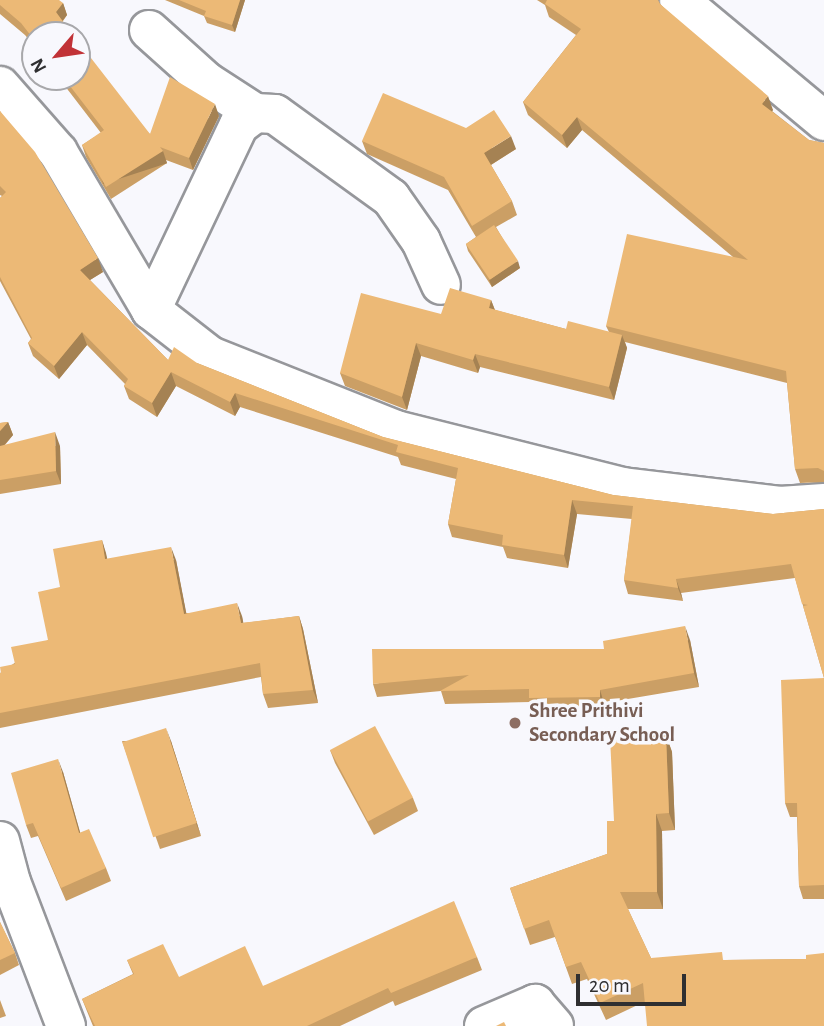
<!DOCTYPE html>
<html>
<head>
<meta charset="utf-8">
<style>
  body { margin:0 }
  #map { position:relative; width:824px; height:1026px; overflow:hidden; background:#f8f8fd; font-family:"Alegreya Sans",sans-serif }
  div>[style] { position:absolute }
  .roads { filter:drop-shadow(2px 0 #96979b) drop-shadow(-2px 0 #96979b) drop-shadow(0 2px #96979b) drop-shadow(0 -2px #96979b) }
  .minor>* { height:38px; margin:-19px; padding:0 19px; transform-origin:19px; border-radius:19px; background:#fff }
  .wall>* { inset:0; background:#cb9f65 }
  .shaded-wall>* { inset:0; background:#a58253; transform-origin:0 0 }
  .building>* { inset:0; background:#ecb976; transform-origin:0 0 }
  .dots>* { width:19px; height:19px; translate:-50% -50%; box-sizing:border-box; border:4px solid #f8f8fd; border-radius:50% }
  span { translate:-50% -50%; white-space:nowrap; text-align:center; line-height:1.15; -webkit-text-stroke:7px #f8f8fd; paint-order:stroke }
  .education-label { font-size:21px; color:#785e54; font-weight:700 }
  .left { translate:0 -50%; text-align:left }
  .north { position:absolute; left:21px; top:21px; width:70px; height:70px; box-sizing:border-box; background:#f8f8fd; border:2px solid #a8a8ab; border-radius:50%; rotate:241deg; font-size:19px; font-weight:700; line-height:28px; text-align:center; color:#2f2f31 }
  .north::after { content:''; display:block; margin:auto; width:24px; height:32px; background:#c13237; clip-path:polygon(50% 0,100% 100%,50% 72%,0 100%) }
  .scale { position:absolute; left:576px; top:974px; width:110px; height:32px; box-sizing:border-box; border:4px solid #2f2f31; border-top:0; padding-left:9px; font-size:21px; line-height:24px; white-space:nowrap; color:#2f2f31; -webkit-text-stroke:5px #f8f8fd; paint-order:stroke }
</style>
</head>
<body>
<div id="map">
  <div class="roads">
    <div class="minor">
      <div style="left:679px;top:0;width:189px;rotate:39.8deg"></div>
      <div style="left:149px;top:30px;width:78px;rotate:41.9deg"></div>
      <div style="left:207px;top:82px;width:57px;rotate:32.9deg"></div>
      <div style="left:0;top:86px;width:88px;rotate:48.7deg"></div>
      <div style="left:58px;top:152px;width:183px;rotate:59.5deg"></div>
      <div style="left:151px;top:310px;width:75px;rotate:37.9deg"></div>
      <div style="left:210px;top:356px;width:200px;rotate:21.7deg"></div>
      <div style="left:396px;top:430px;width:234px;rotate:14.1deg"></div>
      <div style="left:623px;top:487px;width:158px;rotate:6.9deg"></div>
      <div style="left:780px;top:506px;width:44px;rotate:-3.9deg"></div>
      <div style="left:151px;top:310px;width:205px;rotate:-64.6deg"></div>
      <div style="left:239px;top:125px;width:20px;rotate:-37deg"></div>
      <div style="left:255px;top:113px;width:20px;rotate:3deg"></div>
      <div style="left:275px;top:114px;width:143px;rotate:35.9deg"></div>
      <div style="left:391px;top:198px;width:52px;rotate:55.1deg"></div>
      <div style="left:421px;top:241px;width:48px;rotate:65.6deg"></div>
      <div style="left:0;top:841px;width:42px;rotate:75deg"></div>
      <div style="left:11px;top:882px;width:154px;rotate:69.1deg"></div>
      <div style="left:484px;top:1026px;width:56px;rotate:-23.3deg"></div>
      <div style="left:535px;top:1004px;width:29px;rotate:49deg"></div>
    </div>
  </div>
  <div class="wall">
    <div style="clip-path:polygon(0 0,63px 3px,67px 15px,63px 21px,35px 35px,35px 47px,25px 35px,0 14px)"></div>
    <div style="clip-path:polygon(165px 0,245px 0,235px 32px,207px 23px,204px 16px)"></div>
    <div style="clip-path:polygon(537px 0,658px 0,660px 4px,773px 110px,772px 111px,809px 140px,824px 143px,824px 482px,800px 483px,795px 469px,787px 383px,625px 342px,627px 348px,614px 400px,480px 367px,478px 373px,421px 356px,407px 410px,345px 386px,340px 373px,441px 314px,491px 300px,495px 310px,566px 329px,609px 332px,606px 326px,733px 257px,582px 130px,567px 148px,528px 115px,523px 102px,576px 35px,549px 17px,545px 5px)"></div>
    <div style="clip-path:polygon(58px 77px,77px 77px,150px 134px,219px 116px,193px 170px,166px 160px,167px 163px,111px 199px,86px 157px,82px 145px,101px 133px)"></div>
    <div style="clip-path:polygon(0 111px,103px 272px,90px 280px,168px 360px,197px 363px,383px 437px,613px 495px,773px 514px,824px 509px,824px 899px,803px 899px,799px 886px,797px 817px,790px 817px,785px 803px,824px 678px,795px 578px,681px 593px,683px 601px,628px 594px,624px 580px,632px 519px,577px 514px,568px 568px,507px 558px,503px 547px,452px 537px,448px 524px,456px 479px,401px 465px,398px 457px,240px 407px,235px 416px,176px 386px,157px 417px,129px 399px,124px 386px,125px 384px,87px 345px,59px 379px,33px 356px,28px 343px,31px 339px,0 281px,0 198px,2px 196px,0 195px)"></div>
    <div style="clip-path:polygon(362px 141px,516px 149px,491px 165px,512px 201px,517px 215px,496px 227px,520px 268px,492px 287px,468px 251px,466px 244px,476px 237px,448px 190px,367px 154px)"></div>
    <div style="clip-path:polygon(8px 422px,13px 435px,5px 445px,60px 446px,61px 484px,0 494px,0 423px)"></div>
    <div style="clip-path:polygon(102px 540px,107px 559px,176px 560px,186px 613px,242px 616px,243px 623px,299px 616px,303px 629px,318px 703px,268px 708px,263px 694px,261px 677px,0 728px,0 673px,48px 640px,60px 587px)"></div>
    <div style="clip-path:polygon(690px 640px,699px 687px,604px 703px,605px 710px,534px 711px,530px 702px,445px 704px,441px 691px,377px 697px,373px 684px,604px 649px)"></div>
    <div style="clip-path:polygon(666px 735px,672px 752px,675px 830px,662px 831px,663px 909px,628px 909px,651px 958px,725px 960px,806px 959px,824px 1026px,644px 1002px,606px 1020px,587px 979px,572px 984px,555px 937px,530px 945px,510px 888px,607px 854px,614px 821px)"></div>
    <div style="clip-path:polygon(122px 741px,171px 741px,201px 836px,160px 849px)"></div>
    <div style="clip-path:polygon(330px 750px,413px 798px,418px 811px,374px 835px,335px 763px)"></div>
    <div style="clip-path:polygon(63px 772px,80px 833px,106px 868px,111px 881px,66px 901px,38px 836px,31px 838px,26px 825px)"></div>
    <div style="clip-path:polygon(0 922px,15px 953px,19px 965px,0 975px)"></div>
    <div style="clip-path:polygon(477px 957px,482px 970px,395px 1006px,393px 1001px,340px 1026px,93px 1026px,82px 999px,133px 974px,127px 960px,179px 977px,263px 986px)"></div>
    <div style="clip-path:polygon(0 1000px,6px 1016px,0 1018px)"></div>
  </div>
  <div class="shaded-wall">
    <div style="clip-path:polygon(240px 0,245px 0,235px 32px,232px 25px)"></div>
    <div style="clip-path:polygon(63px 3px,67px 15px,60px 24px,56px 12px)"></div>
    <div style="clip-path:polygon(768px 96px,773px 110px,767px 118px,762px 104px)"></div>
    <div style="clip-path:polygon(215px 104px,219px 116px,193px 170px,189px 158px)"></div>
    <div style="clip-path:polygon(577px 117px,582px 130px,567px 148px,562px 135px)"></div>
    <div style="clip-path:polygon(511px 136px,516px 149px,489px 166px,484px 153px)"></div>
    <div style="left:163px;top:151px;width:13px;height:67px;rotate:72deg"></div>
    <div style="clip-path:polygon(98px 258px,103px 272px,85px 283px,80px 270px)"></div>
    <div style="clip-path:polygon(518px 261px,520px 268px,492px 287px,489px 280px)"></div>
    <div style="clip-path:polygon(491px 300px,496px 313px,489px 308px)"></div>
    <div style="clip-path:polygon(82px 332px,87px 345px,59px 379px,54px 366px)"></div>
    <div style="clip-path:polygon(622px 335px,627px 348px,614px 400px,609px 387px)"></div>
    <div style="clip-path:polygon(416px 343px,421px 356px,407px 410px,402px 397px)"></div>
    <div style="clip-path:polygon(475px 354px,480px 367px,478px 373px,473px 360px)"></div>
    <div style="clip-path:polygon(171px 372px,176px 386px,157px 417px,152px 403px)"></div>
    <div style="clip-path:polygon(235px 393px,240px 407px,235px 416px,230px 402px)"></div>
    <div style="clip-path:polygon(8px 422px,13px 435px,0 450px,0 431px)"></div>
    <div style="clip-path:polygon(55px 432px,60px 446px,61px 484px,56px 471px)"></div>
    <div style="clip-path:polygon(572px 500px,577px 514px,568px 568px,564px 555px)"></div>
    <div style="clip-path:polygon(102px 540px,106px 553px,110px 572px,105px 559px)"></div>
    <div style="clip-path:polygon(171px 547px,176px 560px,189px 627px,184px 614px)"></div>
    <div style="clip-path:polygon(676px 579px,681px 593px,683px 601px,678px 588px)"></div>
    <div style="clip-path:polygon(237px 603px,242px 616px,246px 636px,241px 623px)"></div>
    <div style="clip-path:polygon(299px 616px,303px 629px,318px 703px,313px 690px)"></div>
    <div style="clip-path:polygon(685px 626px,690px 640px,699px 687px,694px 673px)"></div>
    <div style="clip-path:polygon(600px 690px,604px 703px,605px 710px,600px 697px)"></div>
    <div style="clip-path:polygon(166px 728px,171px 741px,201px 836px,196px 823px)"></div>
    <div style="clip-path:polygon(666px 735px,672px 752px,675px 830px,669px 813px)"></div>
    <div style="clip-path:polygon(58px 759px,63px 772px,84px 846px,79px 833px)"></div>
    <div style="clip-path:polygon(656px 814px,662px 831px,663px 909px,657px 892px)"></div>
  </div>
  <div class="building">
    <div style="clip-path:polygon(0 0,59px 0,63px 3px,56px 12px,73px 35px,35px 35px,35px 41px,21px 23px,0 5px)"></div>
    <div style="clip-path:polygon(179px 0,240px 0,232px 25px,204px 16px,206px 11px)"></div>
    <div style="clip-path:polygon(547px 0,658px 0,660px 4px,768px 96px,762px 104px,809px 140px,824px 143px,824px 471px,818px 468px,795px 469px,786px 371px,606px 326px,627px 234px,748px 260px,577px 117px,562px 135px,523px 102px,581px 29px,545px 4px)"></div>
    <div style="clip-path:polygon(77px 40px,150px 134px,170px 77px,215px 104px,189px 158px,160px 147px,163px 151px,106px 187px,82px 145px,104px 130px,63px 77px,77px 77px)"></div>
    <div style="clip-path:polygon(383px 93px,466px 128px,494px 110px,511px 136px,484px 153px,512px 201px,472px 226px,444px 177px,362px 141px)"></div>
    <div style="clip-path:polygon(0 111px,35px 152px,98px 258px,80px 270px,168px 360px,174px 347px,197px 363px,383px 437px,613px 495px,773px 514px,824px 509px,824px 885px,799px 886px,797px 803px,785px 803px,781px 680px,824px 678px,803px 606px,808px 605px,802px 604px,791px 564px,676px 579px,678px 588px,624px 580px,633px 506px,572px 500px,564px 555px,502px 545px,503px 535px,448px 524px,458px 468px,396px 452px,398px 445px,235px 393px,230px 402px,171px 372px,152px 403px,124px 386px,128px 379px,82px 332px,54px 366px,28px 343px,32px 338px,0 277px,0 198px,6px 192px,0 186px)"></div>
    <div style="left:494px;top:225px;width:43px;height:34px;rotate:56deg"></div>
    <div style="clip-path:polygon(450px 288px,491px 300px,489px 308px,566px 329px,568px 321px,622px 335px,609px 387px,475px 354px,473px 360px,416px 343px,402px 397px,340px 373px,361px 293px,441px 314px)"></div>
    <div style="clip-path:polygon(8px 422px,0 431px,0 423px)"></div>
    <div style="clip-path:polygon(55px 432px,56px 471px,0 480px,0 446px)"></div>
    <div style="clip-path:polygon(102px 540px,105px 559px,171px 547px,184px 614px,237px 603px,241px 623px,299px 616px,313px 690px,263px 694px,260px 663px,0 713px,0 673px,1px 673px,0 667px,15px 664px,11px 647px,48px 640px,38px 592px,60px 587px,53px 549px)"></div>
    <div style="clip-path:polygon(685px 626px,694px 673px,600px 690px,600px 697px,529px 698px,529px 689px,440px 691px,469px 675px,373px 684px,372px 649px,604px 649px,603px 641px)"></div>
    <div style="left:375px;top:726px;width:81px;height:51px;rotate:62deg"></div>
    <div style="left:166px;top:728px;width:100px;height:46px;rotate:72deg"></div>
    <div style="clip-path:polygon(666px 735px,669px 813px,656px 814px,657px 892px,620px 892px,651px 958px,722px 952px,723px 960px,806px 959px,806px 955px,824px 953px,824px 1026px,647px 1026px,643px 983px,600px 1003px,581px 962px,566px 967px,549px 920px,524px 929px,510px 888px,607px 854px,607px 821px,614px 821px,610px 737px)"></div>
    <div style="clip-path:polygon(58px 759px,79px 833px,89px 829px,106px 868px,61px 888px,33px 823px,26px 825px,11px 773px)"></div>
    <div style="clip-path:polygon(454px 901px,477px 957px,391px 993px,388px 988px,307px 1026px,95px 1026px,82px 999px,134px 974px,127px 960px,163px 944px,179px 977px,245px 946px,263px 986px)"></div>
    <div style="clip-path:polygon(0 922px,15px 953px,0 960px)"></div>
    <div style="clip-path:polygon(504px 1022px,506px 1026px,496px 1026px)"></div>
  </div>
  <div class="dots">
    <div style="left:515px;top:723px;background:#8d6e63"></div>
  </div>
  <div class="education-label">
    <span class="left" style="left:529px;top:723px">Shree Prithivi<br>Secondary School</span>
  </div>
  <div class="north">N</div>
  <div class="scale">20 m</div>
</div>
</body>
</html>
